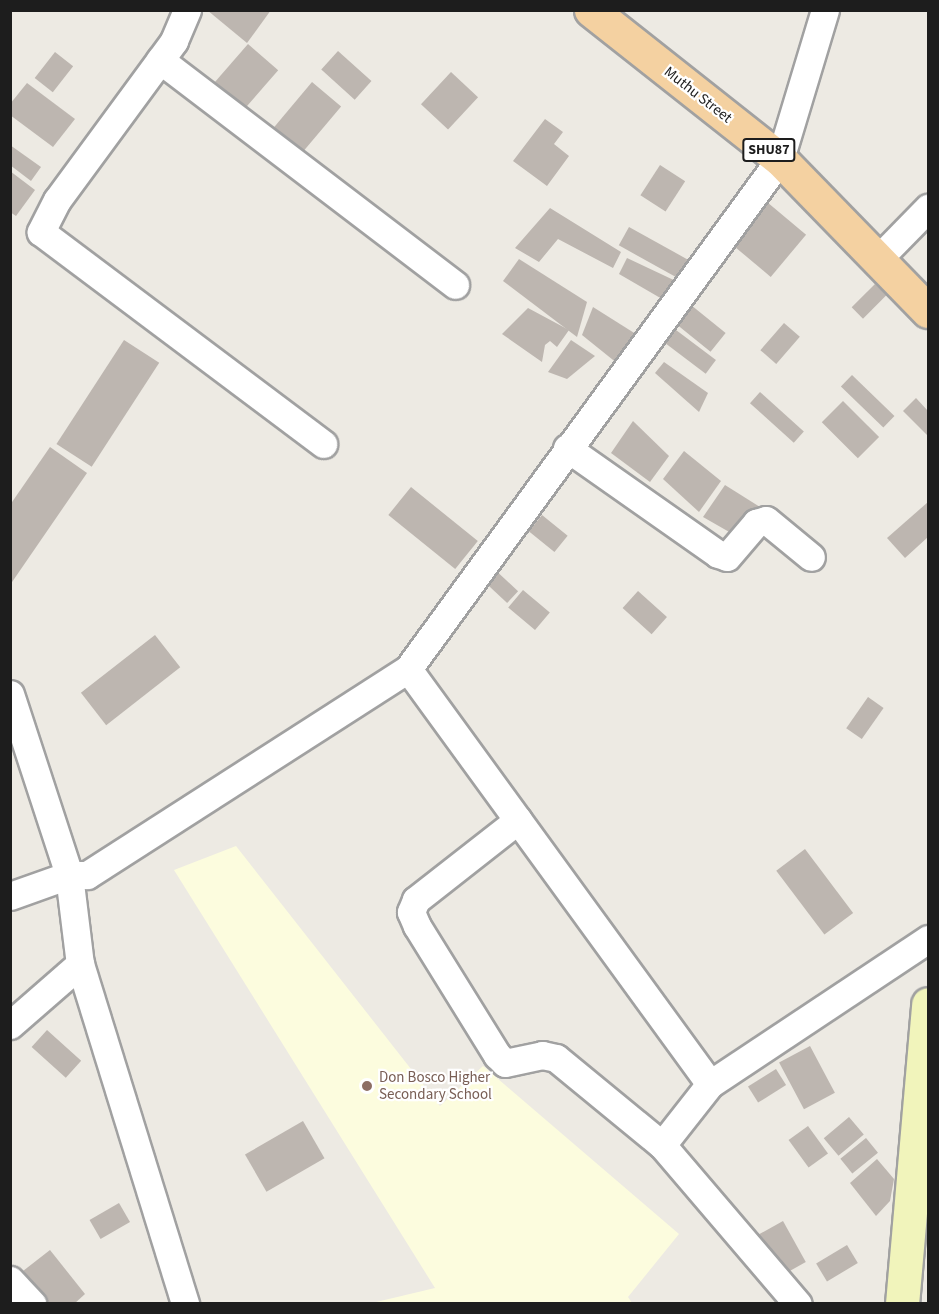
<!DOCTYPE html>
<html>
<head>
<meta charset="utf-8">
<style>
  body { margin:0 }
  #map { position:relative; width:939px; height:1314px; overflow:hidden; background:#edeae3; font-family:"Source Sans 3",sans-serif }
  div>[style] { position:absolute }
  .education>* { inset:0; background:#fcfcde }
  .building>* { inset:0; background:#bdb6b0; transform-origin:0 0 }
  .roads { filter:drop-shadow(2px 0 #a1a1a1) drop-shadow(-2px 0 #a1a1a1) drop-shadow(0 2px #a1a1a1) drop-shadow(0 -2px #a1a1a1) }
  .street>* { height:27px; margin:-13.5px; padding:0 13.5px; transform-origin:13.5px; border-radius:13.5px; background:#fff }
  .secondary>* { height:33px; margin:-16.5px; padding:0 16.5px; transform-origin:16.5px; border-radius:16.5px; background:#f1f4bb }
  .primary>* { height:33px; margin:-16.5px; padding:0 16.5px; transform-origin:16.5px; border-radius:16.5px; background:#f4d1a1 }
  .dots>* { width:16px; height:16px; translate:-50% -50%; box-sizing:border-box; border:3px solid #fff; border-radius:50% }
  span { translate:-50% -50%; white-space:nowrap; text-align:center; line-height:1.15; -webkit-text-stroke:4.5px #fff; paint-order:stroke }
  .shield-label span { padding:2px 4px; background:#fff; border:2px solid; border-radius:4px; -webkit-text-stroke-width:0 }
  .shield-label { font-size:14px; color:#1d1d1d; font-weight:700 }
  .street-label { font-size:15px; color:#1d1d1d }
  .education-label { font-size:15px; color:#785e54 }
  .left { translate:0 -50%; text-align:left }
  .frame { position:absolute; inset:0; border:12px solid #1d1d1d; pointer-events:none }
</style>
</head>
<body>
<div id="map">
  <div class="education">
    <div style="clip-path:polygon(236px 846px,440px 1106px,483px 1066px,679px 1234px,628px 1297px,632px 1303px,372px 1303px,435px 1288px,174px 870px)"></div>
  </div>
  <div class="building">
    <div style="clip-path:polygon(207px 10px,271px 10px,247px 43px)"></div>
    <div style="left:248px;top:44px;width:40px;height:60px;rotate:41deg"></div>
    <div style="left:338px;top:51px;width:45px;height:25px;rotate:42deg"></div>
    <div style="left:55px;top:52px;width:23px;height:33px;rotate:38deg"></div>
    <div style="left:451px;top:72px;width:37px;height:44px;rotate:43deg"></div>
    <div style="left:312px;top:82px;width:38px;height:59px;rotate:40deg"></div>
    <div style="clip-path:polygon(27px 83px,75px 119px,53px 147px,10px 115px,10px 104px)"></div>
    <div style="clip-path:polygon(545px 119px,563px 132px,554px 144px,569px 156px,547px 186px,513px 161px)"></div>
    <div style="clip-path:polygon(10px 145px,41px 167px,31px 181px,10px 165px)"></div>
    <div style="left:660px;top:165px;width:30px;height:36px;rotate:33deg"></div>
    <div style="clip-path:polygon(10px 171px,35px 190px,16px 216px,10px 212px)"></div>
    <div style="left:767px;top:202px;width:51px;height:55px;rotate:40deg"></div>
    <div style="clip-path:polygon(550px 208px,621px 252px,613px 268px,558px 239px,539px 262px,515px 248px)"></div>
    <div style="left:629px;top:227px;width:74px;height:21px;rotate:29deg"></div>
    <div style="clip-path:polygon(627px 258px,680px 283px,669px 303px,619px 274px)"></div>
    <div style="clip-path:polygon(519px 259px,587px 302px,577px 337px,503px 281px)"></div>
    <div style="left:875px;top:284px;width:16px;height:33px;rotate:45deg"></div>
    <div style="left:686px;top:301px;width:51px;height:24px;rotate:39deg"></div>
    <div style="clip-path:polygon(593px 307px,639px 336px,618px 364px,582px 335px)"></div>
    <div style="clip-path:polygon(528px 308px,569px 330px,557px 347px,550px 341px,545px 345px,542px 362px,502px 334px)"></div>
    <div style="left:784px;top:323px;width:21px;height:36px;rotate:41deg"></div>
    <div style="left:672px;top:327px;width:55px;height:17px;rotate:37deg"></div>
    <div style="left:124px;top:340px;width:42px;height:124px;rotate:33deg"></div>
    <div style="clip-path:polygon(571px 340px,595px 356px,567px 379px,548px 372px)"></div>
    <div style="clip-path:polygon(664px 362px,708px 393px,699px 412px,655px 373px)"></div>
    <div style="left:852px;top:375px;width:59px;height:16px;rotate:44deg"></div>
    <div style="left:760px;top:392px;width:59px;height:15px;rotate:42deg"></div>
    <div style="clip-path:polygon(916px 398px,928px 411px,928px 436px,903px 411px)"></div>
    <div style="left:843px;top:401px;width:51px;height:30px;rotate:45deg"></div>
    <div style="clip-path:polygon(633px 421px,669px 456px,650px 482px,611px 453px)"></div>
    <div style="clip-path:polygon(50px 447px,87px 473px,10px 585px,10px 505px)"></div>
    <div style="clip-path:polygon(684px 451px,721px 481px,699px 512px,663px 479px)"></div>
    <div style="clip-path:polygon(725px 485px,760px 507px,738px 537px,703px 517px)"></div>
    <div style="left:411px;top:487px;width:86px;height:36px;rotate:39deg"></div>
    <div style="clip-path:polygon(928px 502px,928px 537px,905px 558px,887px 538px)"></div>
    <div style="left:542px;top:515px;width:33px;height:21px;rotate:39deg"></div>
    <div style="left:491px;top:566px;width:37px;height:16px;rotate:43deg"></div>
    <div style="left:523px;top:590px;width:35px;height:23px;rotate:40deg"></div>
    <div style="left:638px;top:591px;width:39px;height:23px;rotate:42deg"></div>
    <div style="left:155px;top:635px;width:41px;height:94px;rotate:52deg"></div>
    <div style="left:868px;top:697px;width:19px;height:38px;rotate:35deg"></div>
    <div style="left:805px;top:849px;width:80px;height:36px;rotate:53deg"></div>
    <div style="left:47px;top:1030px;width:46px;height:23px;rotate:42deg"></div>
    <div style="left:810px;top:1046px;width:53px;height:35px;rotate:62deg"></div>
    <div style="left:776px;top:1069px;width:19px;height:33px;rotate:58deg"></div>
    <div style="left:849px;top:1117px;width:23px;height:33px;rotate:50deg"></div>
    <div style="left:303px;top:1121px;width:43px;height:67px;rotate:60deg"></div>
    <div style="left:808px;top:1126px;width:34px;height:24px;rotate:54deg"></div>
    <div style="left:866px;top:1138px;width:19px;height:33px;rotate:51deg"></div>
    <div style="clip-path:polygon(877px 1159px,894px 1179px,890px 1201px,876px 1216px,850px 1183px)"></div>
    <div style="left:119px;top:1203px;width:22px;height:34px;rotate:60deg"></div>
    <div style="left:783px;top:1221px;width:47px;height:31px;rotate:61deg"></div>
    <div style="left:847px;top:1245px;width:21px;height:36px;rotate:59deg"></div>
    <div style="clip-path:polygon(50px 1250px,85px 1294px,74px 1304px,50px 1304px,23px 1271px)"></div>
  </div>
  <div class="roads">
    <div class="street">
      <div style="left:187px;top:10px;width:34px;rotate:113deg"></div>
      <div style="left:174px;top:41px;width:197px;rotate:126.3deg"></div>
      <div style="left:57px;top:200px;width:36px;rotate:117deg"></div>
      <div style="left:41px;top:232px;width:353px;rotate:36.9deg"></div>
      <div style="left:160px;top:60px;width:371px;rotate:37.3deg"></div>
      <div style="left:880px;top:257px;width:69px;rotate:-45.6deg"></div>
      <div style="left:567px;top:448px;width:184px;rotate:35.1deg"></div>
      <div style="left:718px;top:554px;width:9px;rotate:18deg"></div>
      <div style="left:727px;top:557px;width:45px;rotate:-49.5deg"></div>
      <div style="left:756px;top:523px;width:10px;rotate:-17deg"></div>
      <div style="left:766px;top:520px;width:58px;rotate:39.4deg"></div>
      <div style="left:408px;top:669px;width:513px;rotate:53.96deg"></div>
      <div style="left:10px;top:694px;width:190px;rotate:71.9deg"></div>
      <div style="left:69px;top:875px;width:90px;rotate:83deg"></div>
      <div style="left:80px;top:964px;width:356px;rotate:72.8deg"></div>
      <div style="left:518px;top:820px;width:130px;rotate:141.9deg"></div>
      <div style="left:416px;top:900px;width:13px;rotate:113deg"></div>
      <div style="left:411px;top:912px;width:15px;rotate:67deg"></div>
      <div style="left:417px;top:926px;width:152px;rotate:58.2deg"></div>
      <div style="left:497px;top:1055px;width:11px;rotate:45deg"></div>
      <div style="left:505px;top:1063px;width:38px;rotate:-12deg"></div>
      <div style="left:542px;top:1055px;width:14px;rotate:12deg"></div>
      <div style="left:556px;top:1058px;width:137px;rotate:39.4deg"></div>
      <div style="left:662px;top:1145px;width:209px;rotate:49.5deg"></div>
      <div style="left:10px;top:896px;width:63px;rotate:-19.6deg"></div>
      <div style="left:69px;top:875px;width:18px"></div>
      <div style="left:87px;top:875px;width:381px;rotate:-32.7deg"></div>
      <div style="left:408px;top:669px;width:631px;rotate:-53.89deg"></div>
      <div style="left:780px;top:159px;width:156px;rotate:-73.2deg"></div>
      <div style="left:10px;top:1025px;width:93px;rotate:-41.1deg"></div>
      <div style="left:662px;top:1145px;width:78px;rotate:-51.8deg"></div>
      <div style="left:710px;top:1084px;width:262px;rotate:-33.6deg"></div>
      <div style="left:10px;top:1280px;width:33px;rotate:47deg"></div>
    </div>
    <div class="secondary">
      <div style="left:902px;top:1304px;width:301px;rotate:-85deg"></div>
    </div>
    <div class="primary">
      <div style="left:591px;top:10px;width:241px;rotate:38.3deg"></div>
      <div style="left:780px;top:159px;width:212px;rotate:45.8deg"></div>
    </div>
  </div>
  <div class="dots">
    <div style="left:367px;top:1086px;background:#8d6e63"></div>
  </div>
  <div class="shield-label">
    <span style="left:769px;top:150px">SHU87</span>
  </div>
  <div class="street-label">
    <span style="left:698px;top:95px;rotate:38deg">Muthu Street</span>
  </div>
  <div class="education-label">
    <span class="left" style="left:379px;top:1086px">Don Bosco Higher<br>Secondary School</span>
  </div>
  <div class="frame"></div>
</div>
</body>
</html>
